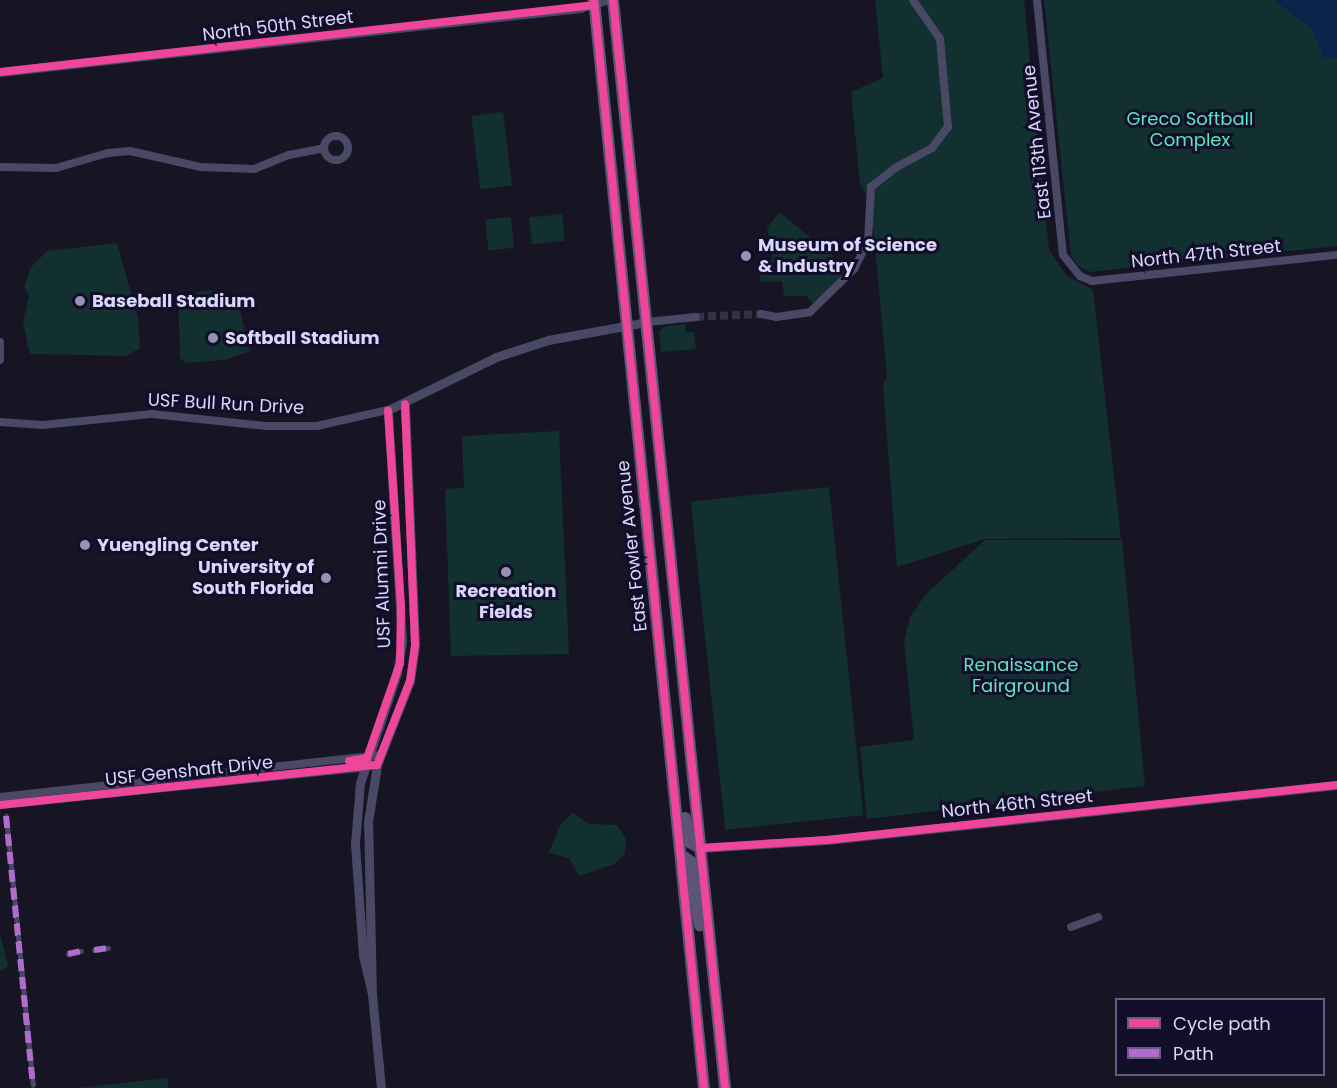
<!DOCTYPE html>
<html>
<head>
<meta charset="utf-8">
<style>
  body { margin:0 }
  #map { position:relative; width:1337px; height:1088px; overflow:hidden; background:#171424; font-family:Poppins,sans-serif }
  div>[style] { position:absolute }
  .green>* { inset:0; background:#12302f; transform-origin:0 0 }
  .water>* { inset:0; background:#0a234a }
  .minor-tunnel>* { height:8px; margin-top:-4px; transform-origin:0; background:repeating-linear-gradient(90deg,#343145 0 8px,transparent 0 12px) }
  .pedestrian>* { height:5px; margin:-2.5px; padding:0 2.5px; transform-origin:2.5px; border-radius:2.5px; background:#494965 }
  .minor>* { height:8px; margin:-4px; padding:0 4px; transform-origin:4px; border-radius:4px; background:#494965 }
  .minor>.ring { margin:-4px; padding:0; box-sizing:content-box; background:none; border:8px solid #494965; border-radius:50% }
  .tertiary>* { height:9px; margin:-4.5px; padding:0 4.5px; transform-origin:4.5px; border-radius:4.5px; background:#494965 }
  .primary>* { height:12px; margin:-6px; padding:0 6px; transform-origin:6px; border-radius:6px; background:#5e5475 }
  .quiet>* { height:6px; margin-top:-3px; transform-origin:0; background:repeating-linear-gradient(90deg,#b06ccc 0 12px,transparent 0 18px) }
  .cycleway>* { height:8px; margin:-4px; padding:0 4px; transform-origin:4px; border-radius:4px; background:#ed469a }
  .dots>* { width:16px; height:16px; translate:-50% -50%; box-sizing:border-box; border:3px solid #120e2a; border-radius:50% }
  span { translate:-50% -50%; white-space:nowrap; text-align:center; line-height:1.15; -webkit-text-stroke:6px #120e2a; paint-order:stroke }
  .street-label { font-size:18px; color:#dad7ff }
  .park-label { font-size:18px; color:#5ae8be }
  .poi-label { font-size:18px; color:#dad7ff; font-weight:700 }
  .left { translate:0 -50%; text-align:left }
  .right { translate:-100% -50%; text-align:right }
  .legend { position:absolute; left:1115px; top:998px; width:210px; height:78px; box-sizing:border-box; background:#120e2a; border:2px solid #625e7f; margin:0; padding:8px 10px; list-style:none; font-size:18px; color:#dad7ff }
  .legend li { display:flex; align-items:center; gap:12px; height:30px }
  .legend b { width:30px; border:2px solid #625e7f }
</style>
</head>
<body>
<div id="map">
  <div class="green">
    <div style="clip-path:polygon(875px 0,1024px 0,1049px 250px,1067px 276px,1093px 290px,1121px 538px,985px 539px,897px 567px,883px 384px,887px 376px,871px 204px,860px 184px,851px 92px,883px 78px)"></div>
    <div style="clip-path:polygon(1044px 0,1337px 0,1337px 246px,1089px 272px,1078px 266px,1071px 256px)"></div>
    <div style="left:503px;top:112px;width:74px;height:32px;rotate:83deg"></div>
    <div style="clip-path:polygon(779px 212px,848px 268px,814px 305px,806px 296px,784px 296px,782px 281px,761px 282px,758px 262px,773px 260px,767px 228px)"></div>
    <div style="left:562px;top:214px;width:27px;height:33px;rotate:84deg"></div>
    <div style="left:511px;top:217px;width:31px;height:26px;rotate:84deg"></div>
    <div style="clip-path:polygon(117px 243px,138px 318px,140px 348px,126px 356px,30px 354px,23px 323px,29px 295px,24px 287px,31px 267px,47px 251px)"></div>
    <div style="clip-path:polygon(212px 290px,231px 295px,238px 303px,250px 351px,225px 360px,186px 363px,180px 358px,178px 295px)"></div>
    <div style="clip-path:polygon(685px 324px,685px 332px,694px 332px,696px 349px,661px 352px,659px 331px,666px 326px)"></div>
    <div style="clip-path:polygon(559px 431px,569px 654px,451px 656px,445px 489px,464px 488px,462px 436px)"></div>
    <div style="left:829px;top:487px;width:330px;height:139px;rotate:84deg"></div>
    <div style="clip-path:polygon(985px 540px,1122px 540px,1145px 786px,867px 819px,860px 747px,914px 740px,904px 641px,910px 617px,926px 594px)"></div>
    <div style="clip-path:polygon(573px 813px,589px 824px,617px 825px,626px 839px,625px 854px,614px 864px,579px 876px,569px 858px,549px 853px,560px 825px)"></div>
    <div style="clip-path:polygon(0 934px,8px 966px,0 971px)"></div>
    <div style="clip-path:polygon(168px 1078px,168px 1088px,77px 1088px)"></div>
  </div>
  <div class="water">
    <div style="clip-path:polygon(1274px 0,1337px 0,1337px 58px,1323px 57px,1312px 29px)"></div>
  </div>
  <div class="minor-tunnel">
    <div style="left:696px;top:317px;width:65px;rotate:-2.6deg"></div>
  </div>
  <div class="pedestrian">
    <div style="left:6px;top:816px;width:270px;rotate:84.3deg"></div>
    <div style="left:94px;top:950px;width:14px;rotate:-8deg"></div>
    <div style="left:68px;top:954px;width:13px;rotate:-13deg"></div>
  </div>
  <div class="minor">
    <div style="left:1037px;top:0;width:256px;rotate:84.2deg"></div>
    <div style="left:1063px;top:255px;width:27px;rotate:51deg"></div>
    <div style="left:1080px;top:276px;width:13px;rotate:23deg"></div>
    <div style="left:1092px;top:281px;width:246px;rotate:-6.1deg"></div>
    <div class="ring" style="left:324px;top:136px;width:16px;height:16px"></div>
    <div style="left:0;top:167px;width:56px;rotate:1deg"></div>
    <div style="left:56px;top:168px;width:54px;rotate:-16.1deg"></div>
    <div style="left:108px;top:153px;width:22px;rotate:-5deg"></div>
    <div style="left:130px;top:151px;width:73px;rotate:12.7deg"></div>
    <div style="left:201px;top:167px;width:53px;rotate:2.2deg"></div>
    <div style="left:254px;top:169px;width:38px;rotate:-22deg"></div>
    <div style="left:289px;top:155px;width:36px;rotate:-11deg"></div>
    <div style="left:761px;top:314px;width:15px;rotate:11deg"></div>
    <div style="left:776px;top:317px;width:34px;rotate:-8deg"></div>
    <div style="left:810px;top:312px;width:62px;rotate:-44.3deg"></div>
    <div style="left:854px;top:269px;width:30px;rotate:-63deg"></div>
    <div style="left:868px;top:242px;width:55px;rotate:-86.9deg"></div>
    <div style="left:871px;top:187px;width:31px;rotate:-38deg"></div>
    <div style="left:895px;top:168px;width:42px;rotate:-28.4deg"></div>
    <div style="left:932px;top:148px;width:26px;rotate:-53deg"></div>
    <div style="left:948px;top:127px;width:88px;rotate:-95.2deg"></div>
    <div style="left:940px;top:39px;width:47px;rotate:-124.7deg"></div>
    <div style="left:647px;top:322px;width:49px;rotate:-5.8deg"></div>
    <div style="left:0;top:342px;width:18px;rotate:90deg"></div>
    <div style="left:0;top:422px;width:43px;rotate:4deg"></div>
    <div style="left:43px;top:425px;width:110px;rotate:-5.8deg"></div>
    <div style="left:152px;top:414px;width:116px;rotate:6deg"></div>
    <div style="left:267px;top:426px;width:50px"></div>
    <div style="left:317px;top:426px;width:73px;rotate:-12.7deg"></div>
    <div style="left:0;top:797px;width:383px;rotate:-6.3deg"></div>
    <div style="left:0;top:805px;width:370px;rotate:-5.9deg"></div>
    <div style="left:1071px;top:927px;width:29px;rotate:-20deg"></div>
  </div>
  <div class="tertiary">
    <div style="left:0;top:72px;width:584px;rotate:-6.3deg"></div>
    <div style="left:580px;top:8px;width:28px;rotate:-17deg"></div>
    <div style="left:700px;top:848px;width:127px;rotate:-3.6deg"></div>
    <div style="left:827px;top:840px;width:513px;rotate:-6.16deg"></div>
    <div style="left:372px;top:994px;width:39px;rotate:-103deg"></div>
    <div style="left:363px;top:956px;width:112px;rotate:-94.1deg"></div>
    <div style="left:355px;top:844px;width:61px;rotate:-85.3deg"></div>
    <div style="left:360px;top:783px;width:116px;rotate:-71.4deg"></div>
    <div style="left:397px;top:673px;width:32px;rotate:-81deg"></div>
    <div style="left:402px;top:641px;width:231px;rotate:-93.5deg"></div>
    <div style="left:388px;top:410px;width:120px;rotate:-26.1deg"></div>
    <div style="left:496px;top:357px;width:55px;rotate:-18.1deg"></div>
    <div style="left:548px;top:340px;width:101px;rotate:-10.3deg"></div>
    <div style="left:381px;top:1088px;width:94px;rotate:-95.5deg"></div>
    <div style="left:372px;top:994px;width:172px;rotate:-91.3deg"></div>
    <div style="left:368px;top:822px;width:58px;rotate:-81deg"></div>
    <div style="left:377px;top:765px;width:90px;rotate:-68.6deg"></div>
    <div style="left:410px;top:681px;width:37px;rotate:-82deg"></div>
    <div style="left:415px;top:644px;width:240px;rotate:-92.4deg"></div>
  </div>
  <div class="primary">
    <div style="left:594px;top:0;width:1094px;rotate:84.23deg"></div>
    <div style="left:613px;top:0;width:1094px;rotate:84.12deg"></div>
    <div style="left:685px;top:818px;width:25px;rotate:78deg"></div>
    <div style="left:690px;top:842px;width:12px;rotate:31deg"></div>
    <div style="left:681px;top:855px;width:12px;rotate:35deg"></div>
    <div style="left:691px;top:862px;width:64px;rotate:81.9deg"></div>
  </div>
  <div class="quiet">
    <div style="left:6px;top:816px;width:270px;rotate:84.3deg"></div>
    <div style="left:94px;top:950px;width:14px;rotate:-8deg"></div>
    <div style="left:68px;top:954px;width:13px;rotate:-13deg"></div>
  </div>
  <div class="cycleway">
    <div style="left:594px;top:0;width:1094px;rotate:84.23deg"></div>
    <div style="left:613px;top:0;width:1094px;rotate:84.12deg"></div>
    <div style="left:0;top:72px;width:598px;rotate:-6.44deg"></div>
    <div style="left:349px;top:761px;width:18px;rotate:-9deg"></div>
    <div style="left:367px;top:758px;width:101px;rotate:-70.8deg"></div>
    <div style="left:400px;top:663px;width:57px;rotate:-89deg"></div>
    <div style="left:401px;top:606px;width:196px;rotate:-93.8deg"></div>
    <div style="left:0;top:805px;width:379px;rotate:-6.1deg"></div>
    <div style="left:377px;top:765px;width:90px;rotate:-68.6deg"></div>
    <div style="left:410px;top:681px;width:37px;rotate:-82deg"></div>
    <div style="left:415px;top:644px;width:240px;rotate:-92.4deg"></div>
    <div style="left:700px;top:848px;width:127px;rotate:-3.6deg"></div>
    <div style="left:827px;top:840px;width:513px;rotate:-6.16deg"></div>
  </div>
  <div class="dots">
    <div style="left:746px;top:256px;background:#9693b2"></div>
    <div style="left:80px;top:301px;background:#9693b2"></div>
    <div style="left:213px;top:338px;background:#9693b2"></div>
    <div style="left:85px;top:545px;background:#9693b2"></div>
    <div style="left:506px;top:572px;background:#9693b2"></div>
    <div style="left:326px;top:578px;background:#9693b2"></div>
  </div>
  <div class="street-label">
    <span style="left:278px;top:26px;rotate:-7deg">North 50th Street</span>
    <span style="left:1037px;top:142px;rotate:-96deg">East 113th Avenue</span>
    <span style="left:1206px;top:254px;rotate:-6deg">North 47th Street</span>
    <span style="left:226px;top:404px;rotate:3deg">USF Bull Run Drive</span>
    <span style="left:632px;top:546px;rotate:-96deg">East Fowler Avenue</span>
    <span style="left:382px;top:574px;rotate:-92deg">USF Alumni Drive</span>
    <span style="left:189px;top:771px;rotate:-6deg">USF Genshaft Drive</span>
    <span style="left:1017px;top:804px;rotate:-6deg">North 46th Street</span>
  </div>
  <div class="park-label">
    <span style="left:1190px;top:130px">Greco Softball<br>Complex</span>
    <span style="left:1021px;top:676px">Renaissance<br>Fairground</span>
  </div>
  <div class="poi-label">
    <span class="left" style="left:758px;top:256px">Museum of Science<br>&amp; Industry</span>
    <span class="left" style="left:92px;top:301px">Baseball Stadium</span>
    <span class="left" style="left:225px;top:338px">Softball Stadium</span>
    <span class="left" style="left:97px;top:545px">Yuengling Center</span>
    <span class="right" style="left:314px;top:578px">University of<br>South Florida</span>
    <span style="left:506px;top:602px">Recreation<br>Fields</span>
  </div>
  <ul class="legend">
  <li><b style="height:8px;background:#ed469a"></b>Cycle path</li>
  <li><b style="height:8px;background:#b06ccc"></b>Path</li>
  </ul>
</div>
</body>
</html>
